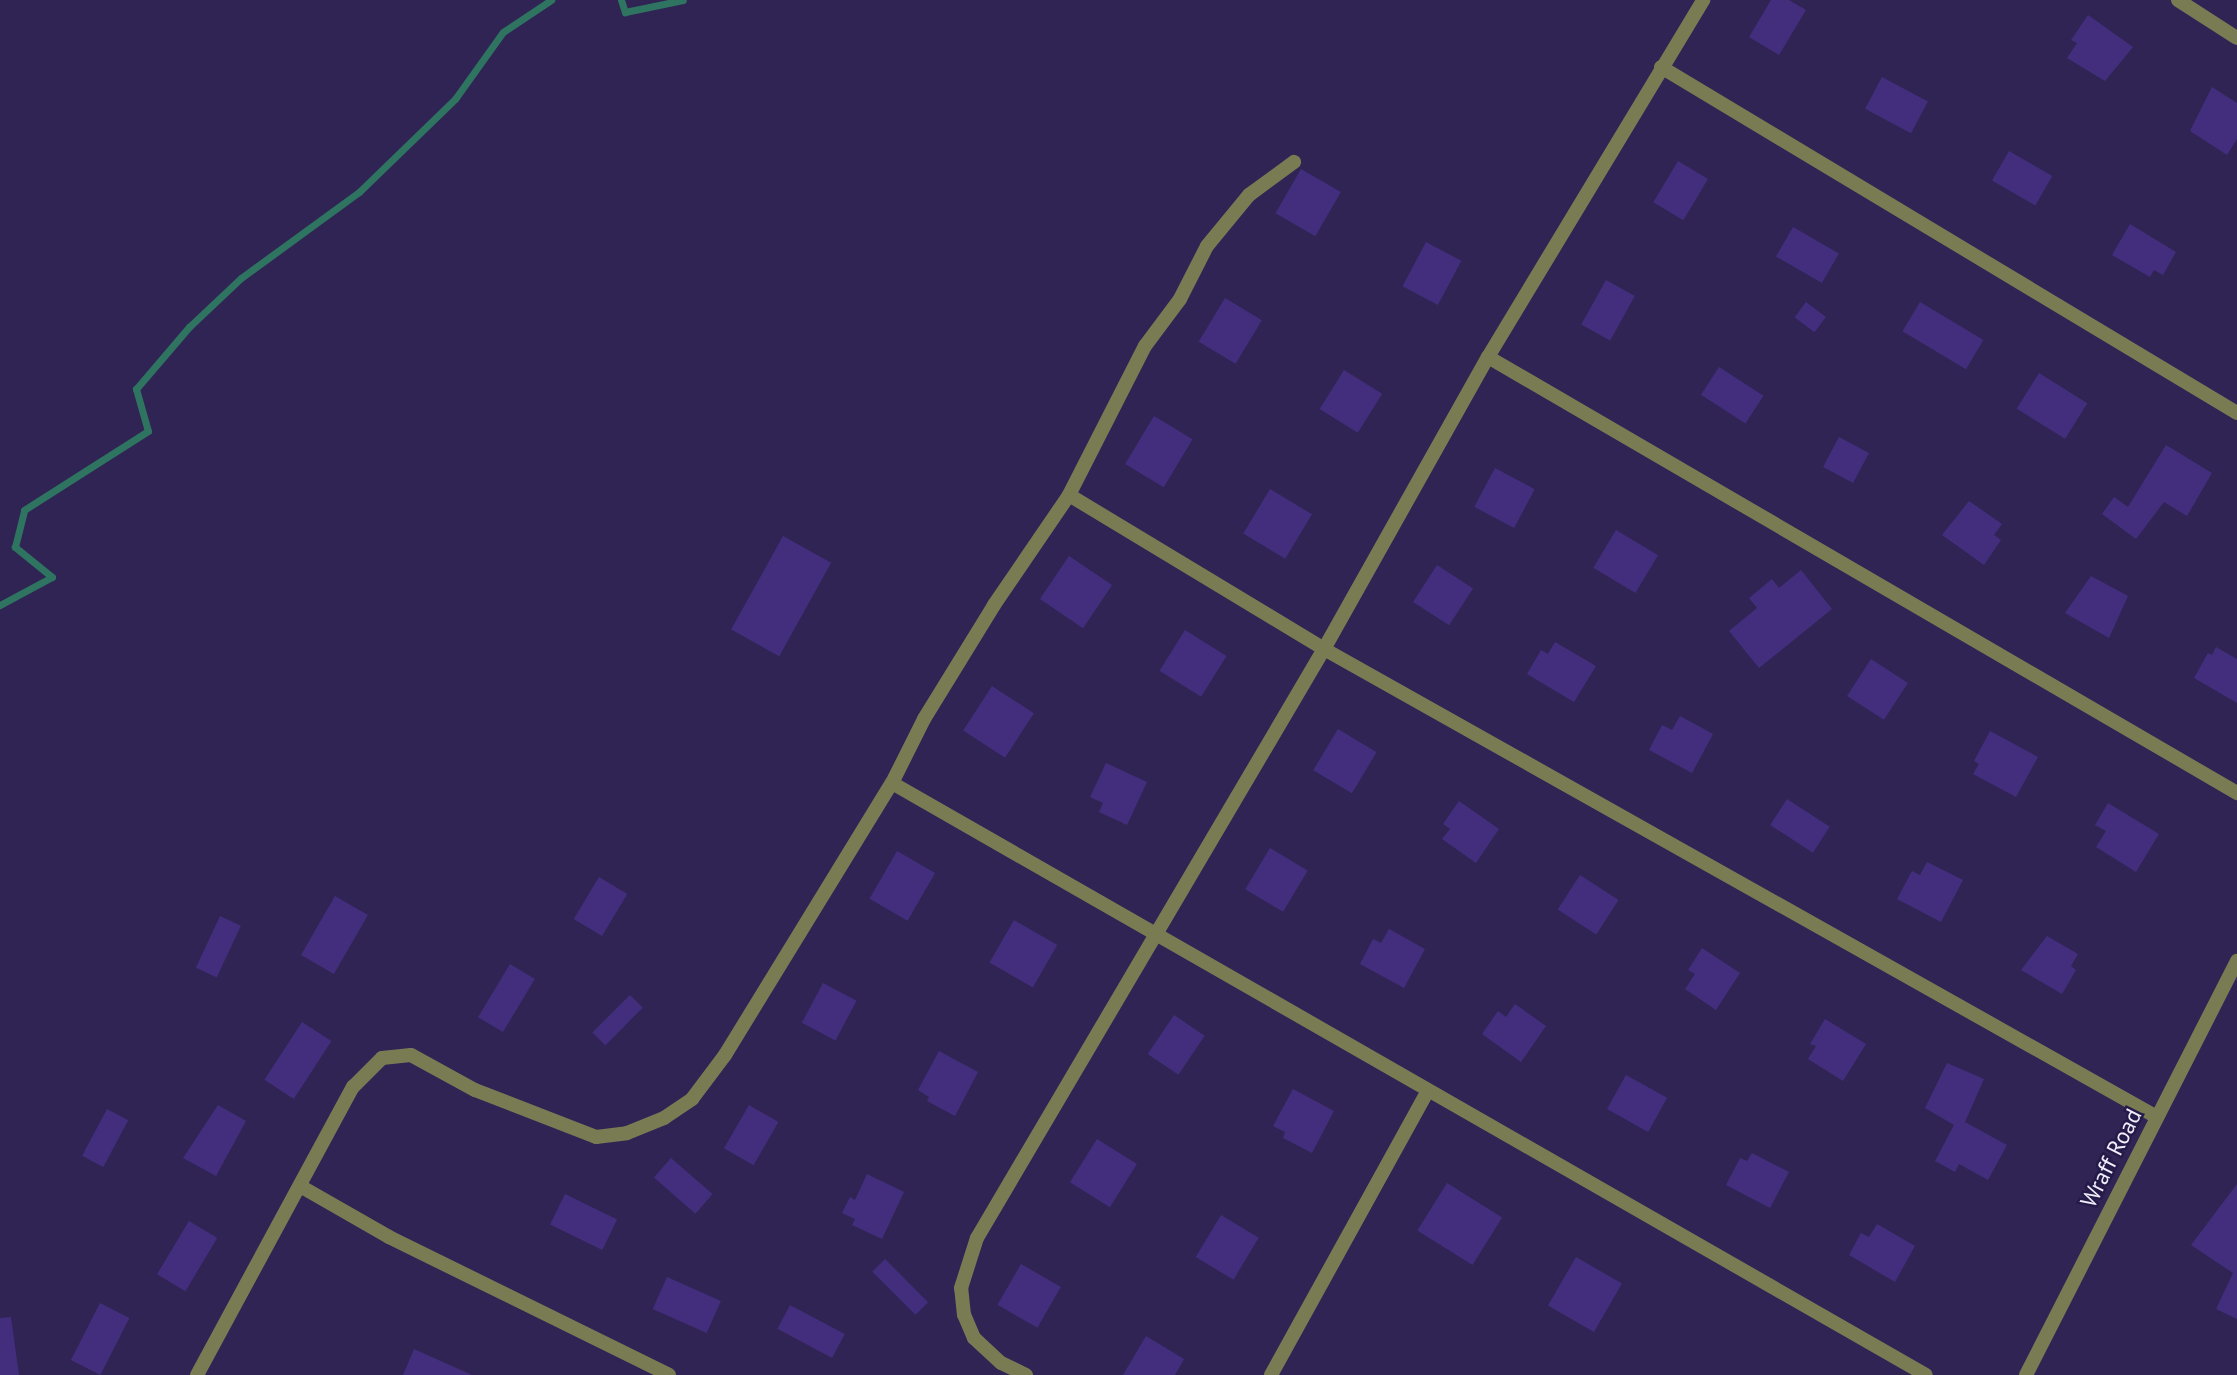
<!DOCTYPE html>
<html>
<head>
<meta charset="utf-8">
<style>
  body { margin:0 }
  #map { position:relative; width:2237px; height:1375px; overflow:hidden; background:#2f2454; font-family:"PT Sans",sans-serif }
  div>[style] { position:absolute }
  .stream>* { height:7px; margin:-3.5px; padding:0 3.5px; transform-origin:3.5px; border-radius:3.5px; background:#2e7460 }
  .building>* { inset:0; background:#432e7e; transform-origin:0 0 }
  .minor>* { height:14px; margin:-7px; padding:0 7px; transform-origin:7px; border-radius:7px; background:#797c53 }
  span { translate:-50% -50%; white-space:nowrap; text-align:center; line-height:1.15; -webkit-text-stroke:5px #261a49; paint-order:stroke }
  .street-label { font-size:23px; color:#f0eefb }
</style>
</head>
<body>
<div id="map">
  <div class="stream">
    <div style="left:621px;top:0;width:13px;rotate:72deg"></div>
    <div style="left:625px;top:12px;width:59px;rotate:-11.7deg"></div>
    <div style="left:0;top:605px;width:59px;rotate:-28.3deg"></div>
    <div style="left:52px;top:577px;width:48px;rotate:-141deg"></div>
    <div style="left:15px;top:547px;width:38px;rotate:-76deg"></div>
    <div style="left:24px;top:510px;width:147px;rotate:-32.5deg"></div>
    <div style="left:148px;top:431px;width:44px;rotate:-105.9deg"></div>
    <div style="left:136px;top:389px;width:82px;rotate:-49.5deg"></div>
    <div style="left:189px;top:327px;width:71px;rotate:-43.3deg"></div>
    <div style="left:241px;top:278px;width:146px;rotate:-36.1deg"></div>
    <div style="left:359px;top:192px;width:134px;rotate:-44.1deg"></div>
    <div style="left:455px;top:99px;width:82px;rotate:-54.4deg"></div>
    <div style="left:503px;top:32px;width:58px;rotate:-33.7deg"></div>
  </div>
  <div class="building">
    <div style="clip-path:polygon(1771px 0,1789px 0,1806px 10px,1779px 55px,1749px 37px)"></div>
    <div style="clip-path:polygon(2088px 15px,2133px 47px,2105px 81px,2067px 58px,2077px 43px,2071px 40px)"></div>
    <div style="left:1882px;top:77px;width:52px;height:36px;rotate:28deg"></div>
    <div style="clip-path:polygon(2212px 87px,2237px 103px,2237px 139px,2227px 155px,2190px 131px)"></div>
    <div style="left:2009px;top:151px;width:50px;height:34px;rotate:30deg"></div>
    <div style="left:1678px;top:161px;width:35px;height:48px;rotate:31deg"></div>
    <div style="left:1301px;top:169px;width:46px;height:51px;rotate:30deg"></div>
    <div style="clip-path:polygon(2130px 224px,2176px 252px,2163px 275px,2154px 270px,2150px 277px,2112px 255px)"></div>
    <div style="left:1793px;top:227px;width:53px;height:34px;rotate:30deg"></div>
    <div style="left:1426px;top:242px;width:40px;height:50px;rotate:28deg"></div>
    <div style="left:1606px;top:280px;width:33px;height:51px;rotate:29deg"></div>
    <div style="left:1225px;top:298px;width:43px;height:51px;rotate:31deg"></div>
    <div style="left:1806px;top:302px;width:25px;height:19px;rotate:37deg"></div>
    <div style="left:1920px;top:302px;width:74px;height:34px;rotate:31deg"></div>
    <div style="left:1719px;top:367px;width:53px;height:33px;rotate:33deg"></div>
    <div style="left:1344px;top:370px;width:45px;height:46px;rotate:32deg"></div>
    <div style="left:2039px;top:373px;width:57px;height:42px;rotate:32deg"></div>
    <div style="left:1154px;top:416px;width:45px;height:56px;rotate:31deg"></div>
    <div style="left:1839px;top:437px;width:34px;height:34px;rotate:28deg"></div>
    <div style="clip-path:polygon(2166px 445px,2212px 473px,2187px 516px,2164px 502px,2136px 539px,2102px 514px,2114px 497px,2128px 507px)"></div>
    <div style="left:1495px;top:468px;width:45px;height:44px;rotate:28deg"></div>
    <div style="left:1270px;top:489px;width:49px;height:52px;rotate:31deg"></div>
    <div style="clip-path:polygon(1969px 501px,2002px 524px,1994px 535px,2001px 540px,1984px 565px,1942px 535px)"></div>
    <div style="left:1616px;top:530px;width:49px;height:44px;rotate:31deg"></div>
    <div style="left:783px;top:536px;width:55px;height:107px;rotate:29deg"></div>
    <div style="left:1069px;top:556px;width:52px;height:52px;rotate:34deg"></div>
    <div style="left:1437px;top:565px;width:43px;height:44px;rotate:33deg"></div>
    <div style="clip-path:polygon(1801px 570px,1832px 609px,1759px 668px,1729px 631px,1757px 608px,1749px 598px,1772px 579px,1779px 588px)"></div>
    <div style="clip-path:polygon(2091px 576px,2128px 596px,2109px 638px,2065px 613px)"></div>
    <div style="left:1185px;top:630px;width:49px;height:48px;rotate:32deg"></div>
    <div style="clip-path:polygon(1555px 642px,1596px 666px,1574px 702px,1527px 674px,1541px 650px,1548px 654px)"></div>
    <div style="clip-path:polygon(2216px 647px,2237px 659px,2237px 703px,2194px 678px,2208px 653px,2212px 655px)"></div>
    <div style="left:1871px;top:659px;width:44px;height:44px;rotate:33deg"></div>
    <div style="left:992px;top:686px;width:50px;height:53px;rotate:33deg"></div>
    <div style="clip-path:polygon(1680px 716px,1713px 734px,1692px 773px,1649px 750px,1662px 725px,1672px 730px)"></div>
    <div style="left:1338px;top:729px;width:45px;height:48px;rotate:31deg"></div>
    <div style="clip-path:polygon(1990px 731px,2038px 757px,2016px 797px,1973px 774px,1979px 764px,1974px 761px)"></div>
    <div style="clip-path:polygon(1106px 763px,1147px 782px,1127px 825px,1099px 812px,1103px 803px,1090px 797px)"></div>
    <div style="left:1787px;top:799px;width:51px;height:31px;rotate:33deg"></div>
    <div style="clip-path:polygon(1459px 801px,1499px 829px,1476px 863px,1442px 839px,1450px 829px,1443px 824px)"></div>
    <div style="clip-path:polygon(2108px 803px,2159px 834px,2136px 872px,2096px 847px,2106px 831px,2095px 825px)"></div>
    <div style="left:1270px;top:848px;width:44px;height:48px;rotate:31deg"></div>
    <div style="left:897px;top:851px;width:44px;height:55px;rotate:30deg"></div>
    <div style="clip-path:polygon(1927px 862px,1963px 880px,1941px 922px,1897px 899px,1912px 871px,1920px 875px)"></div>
    <div style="left:1580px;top:875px;width:46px;height:41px;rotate:33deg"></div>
    <div style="left:599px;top:877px;width:33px;height:49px;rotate:31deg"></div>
    <div style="left:335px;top:896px;width:38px;height:68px;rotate:30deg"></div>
    <div style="left:220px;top:916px;width:23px;height:57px;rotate:25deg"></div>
    <div style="left:1014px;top:920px;width:50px;height:49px;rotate:30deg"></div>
    <div style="clip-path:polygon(1389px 929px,1425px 949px,1404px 988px,1360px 964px,1373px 939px,1381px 943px)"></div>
    <div style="clip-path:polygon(2047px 936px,2078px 954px,2071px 966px,2076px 970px,2062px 994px,2021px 970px)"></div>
    <div style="clip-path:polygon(1702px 948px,1740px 973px,1716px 1010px,1685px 989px,1695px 974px,1688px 970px)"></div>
    <div style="left:510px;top:964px;width:29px;height:62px;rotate:31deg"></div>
    <div style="left:823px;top:983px;width:38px;height:45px;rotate:28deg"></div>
    <div style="left:630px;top:995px;width:18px;height:53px;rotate:45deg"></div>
    <div style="clip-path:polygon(1515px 1004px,1546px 1026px,1521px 1062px,1482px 1034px,1498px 1011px,1506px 1017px)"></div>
    <div style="left:1174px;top:1015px;width:37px;height:47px;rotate:34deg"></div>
    <div style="clip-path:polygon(1825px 1019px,1866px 1044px,1843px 1081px,1808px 1059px,1816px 1046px,1810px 1044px)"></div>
    <div style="left:302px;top:1022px;width:35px;height:69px;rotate:33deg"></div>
    <div style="clip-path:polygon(939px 1051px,978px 1072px,955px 1116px,927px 1101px,929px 1097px,918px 1090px)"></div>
    <div style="clip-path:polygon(1947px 1063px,1984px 1079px,1965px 1122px,2007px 1145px,1988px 1180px,1959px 1164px,1955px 1172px,1935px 1161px,1954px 1125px,1925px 1108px)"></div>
    <div style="left:1626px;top:1075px;width:47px;height:39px;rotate:29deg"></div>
    <div style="clip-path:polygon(1293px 1089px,1334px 1111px,1312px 1153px,1283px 1138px,1285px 1132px,1273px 1126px)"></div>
    <div style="clip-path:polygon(218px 1105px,246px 1121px,216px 1176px,183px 1158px)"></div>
    <div style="left:749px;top:1105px;width:34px;height:50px;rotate:30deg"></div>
    <div style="left:107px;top:1109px;width:24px;height:53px;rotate:28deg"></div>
    <div style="left:1097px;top:1139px;width:47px;height:51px;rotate:32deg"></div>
    <div style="clip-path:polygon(1752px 1153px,1789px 1172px,1770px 1208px,1726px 1185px,1740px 1158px,1747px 1161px)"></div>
    <div style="left:671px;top:1158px;width:55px;height:26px;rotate:41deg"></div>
    <div style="clip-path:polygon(867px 1174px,904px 1192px,882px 1239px,852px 1225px,855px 1219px,842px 1213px,850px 1197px,855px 1200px)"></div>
    <div style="left:1447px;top:1183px;width:65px;height:56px;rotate:32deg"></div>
    <div style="clip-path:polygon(2237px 1184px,2237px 1319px,2216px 1309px,2233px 1273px,2191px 1245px)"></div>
    <div style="left:565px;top:1194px;width:58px;height:34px;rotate:26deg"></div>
    <div style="left:1221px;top:1215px;width:44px;height:49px;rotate:31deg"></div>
    <div style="left:189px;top:1221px;width:33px;height:62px;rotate:31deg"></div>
    <div style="clip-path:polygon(1877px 1224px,1915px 1246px,1895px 1282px,1849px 1255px,1861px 1233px,1869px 1237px)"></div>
    <div style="left:1576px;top:1257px;width:53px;height:56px;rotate:30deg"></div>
    <div style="left:885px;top:1259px;width:61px;height:18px;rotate:45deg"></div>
    <div style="left:1021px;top:1264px;width:46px;height:47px;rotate:30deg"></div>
    <div style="left:667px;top:1277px;width:59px;height:35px;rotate:24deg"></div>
    <div style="left:100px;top:1303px;width:33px;height:64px;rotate:27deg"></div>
    <div style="left:790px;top:1305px;width:62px;height:27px;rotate:28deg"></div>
    <div style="clip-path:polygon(11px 1317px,19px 1375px,0 1375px,0 1318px)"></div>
    <div style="clip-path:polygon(1146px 1336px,1184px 1359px,1175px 1375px,1123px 1375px)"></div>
    <div style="clip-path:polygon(414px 1349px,472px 1375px,403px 1375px)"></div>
  </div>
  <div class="minor">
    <div style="left:2178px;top:0;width:70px;rotate:32.8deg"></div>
    <div style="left:1661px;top:67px;width:672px;rotate:30.99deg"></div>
    <div style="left:1488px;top:357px;width:867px;rotate:30.2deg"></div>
    <div style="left:1069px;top:495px;width:298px;rotate:31.1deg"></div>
    <div style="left:1324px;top:649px;width:955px;rotate:29.33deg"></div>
    <div style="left:892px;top:783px;width:1191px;rotate:29.79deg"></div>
    <div style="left:300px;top:1186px;width:103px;rotate:29.8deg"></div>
    <div style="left:389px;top:1237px;width:312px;rotate:26.2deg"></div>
    <div style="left:197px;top:1375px;width:328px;rotate:-61.6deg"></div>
    <div style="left:353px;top:1087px;width:41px;rotate:-45deg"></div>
    <div style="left:382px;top:1058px;width:29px;rotate:-6deg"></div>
    <div style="left:411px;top:1055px;width:73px;rotate:28.7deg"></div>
    <div style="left:475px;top:1090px;width:130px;rotate:21.2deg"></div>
    <div style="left:596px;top:1137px;width:31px;rotate:-7deg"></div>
    <div style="left:627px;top:1133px;width:40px;rotate:-22deg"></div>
    <div style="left:664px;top:1118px;width:34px;rotate:-34deg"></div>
    <div style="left:692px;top:1099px;width:55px;rotate:-53.1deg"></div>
    <div style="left:725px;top:1055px;width:319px;rotate:-58.5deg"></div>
    <div style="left:892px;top:783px;width:72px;rotate:-63.4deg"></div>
    <div style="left:924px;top:719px;width:134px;rotate:-58.4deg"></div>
    <div style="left:994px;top:605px;width:133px;rotate:-55.7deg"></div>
    <div style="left:1069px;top:495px;width:167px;rotate:-63deg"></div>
    <div style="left:1145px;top:346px;width:59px;rotate:-53.3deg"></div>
    <div style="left:1180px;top:299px;width:59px;rotate:-63deg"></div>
    <div style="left:1207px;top:246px;width:66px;rotate:-50.5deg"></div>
    <div style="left:1249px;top:195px;width:56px;rotate:-36.3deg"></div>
    <div style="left:1026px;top:1375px;width:28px;rotate:-154deg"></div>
    <div style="left:1001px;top:1363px;width:37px;rotate:-137deg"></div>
    <div style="left:974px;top:1338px;width:25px;rotate:-113deg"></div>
    <div style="left:964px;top:1315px;width:27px;rotate:-96deg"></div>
    <div style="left:961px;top:1288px;width:52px;rotate:-72.3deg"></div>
    <div style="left:977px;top:1238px;width:684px;rotate:-59.5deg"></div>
    <div style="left:1324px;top:649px;width:335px;rotate:-60.7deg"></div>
    <div style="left:1488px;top:357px;width:417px;rotate:-58.9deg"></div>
    <div style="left:1271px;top:1375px;width:325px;rotate:-61.1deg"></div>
    <div style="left:2026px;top:1375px;width:465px;rotate:-63deg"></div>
  </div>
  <div class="street-label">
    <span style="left:2111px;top:1158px;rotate:-63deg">Wraff Road</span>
  </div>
</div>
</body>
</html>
